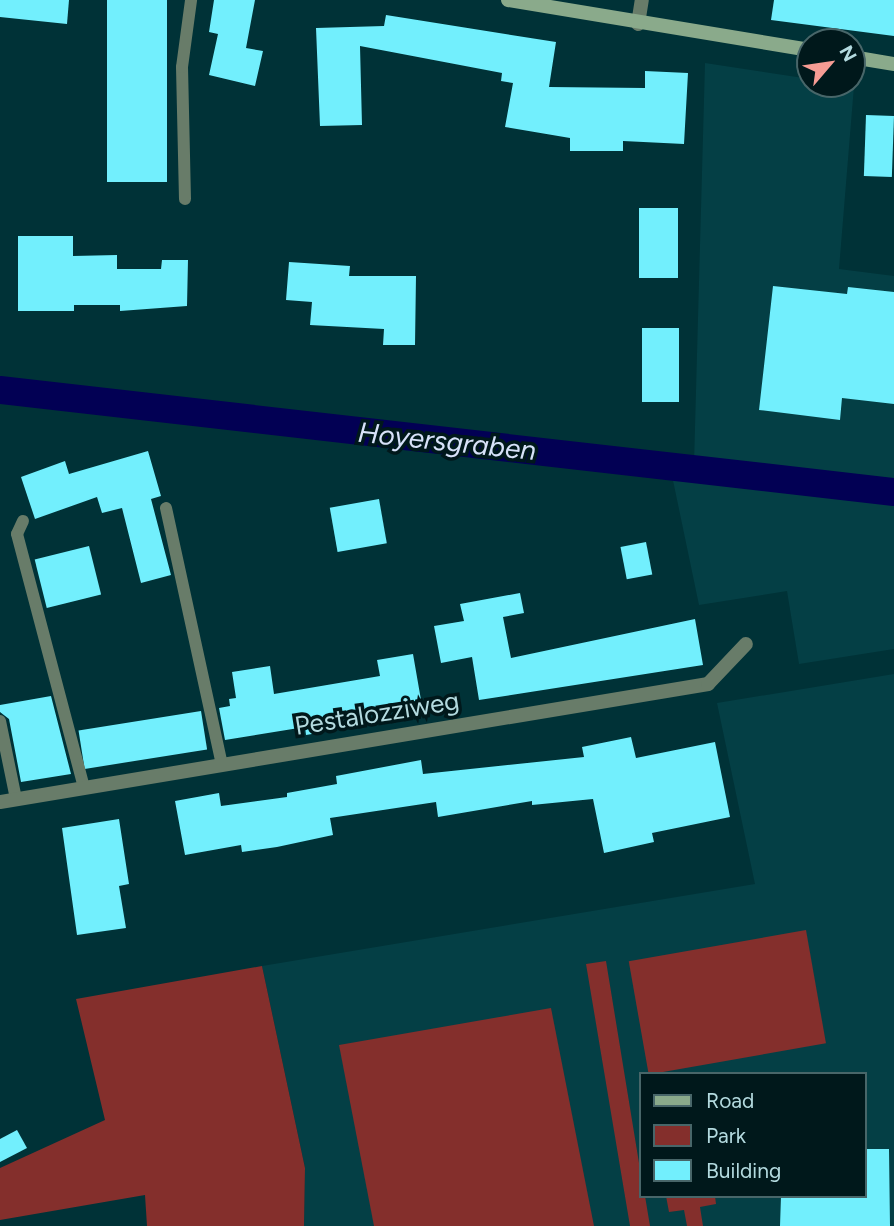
<!DOCTYPE html>
<html>
<head>
<meta charset="utf-8">
<style>
  body { margin:0 }
  #map { position:relative; width:894px; height:1226px; overflow:hidden; background:#003237; font-family:Figtree,sans-serif }
  div>[style] { position:absolute }
  .built>* { inset:0; background:#043f45 }
  .green>* { inset:0; background:#842f2c; transform-origin:0 0 }
  .canal>* { height:28px; margin:-14px; padding:0 14px; transform-origin:14px; border-radius:14px; background:#020054 }
  .building>* { inset:0; background:#72effd; transform-origin:0 0 }
  .service>* { height:12px; margin:-6px; padding:0 6px; transform-origin:6px; border-radius:6px; background:#687c69 }
  .minor>* { height:14px; margin:-7px; padding:0 7px; transform-origin:7px; border-radius:7px; background:#687c69 }
  .secondary>* { height:14px; margin:-7px; padding:0 7px; transform-origin:7px; border-radius:7px; background:#8aaa8b }
  span { translate:-50% -50%; white-space:nowrap; text-align:center; line-height:1.15; -webkit-text-stroke:7px #00181b; paint-order:stroke }
  .street-label { font-size:26px; color:#b3dadf }
  .water-label { font-size:28px; color:#d7e2f9; font-style:italic }
  .legend { position:absolute; left:639px; top:1072px; width:228px; height:126px; box-sizing:border-box; background:#00181b; border:2px solid #486669; margin:0; padding:9px 12px; list-style:none; font-size:21px; color:#b3dadf }
  .legend li { display:flex; align-items:center; gap:14px; height:35px }
  .legend b { width:35px; border:2px solid #486669 }
  .north { position:absolute; left:796px; top:28px; width:70px; height:70px; box-sizing:border-box; background:#00181b; border:2px solid #486669; border-radius:50%; rotate:61deg; font-size:19px; font-weight:700; line-height:28px; text-align:center; color:#b3dadf }
  .north::after { content:''; display:block; margin:auto; width:24px; height:32px; background:#f59c94; clip-path:polygon(50% 0,100% 100%,50% 72%,0 100%) }
</style>
</head>
<body>
<div id="map">
  <div class="built">
    <div style="clip-path:polygon(705px 63px,810px 79px,810px 84px,854px 86px,839px 269px,894px 276px,894px 649px,799px 664px,787px 591px,699px 605px,670px 466px,694px 464px)"></div>
    <div style="clip-path:polygon(evenodd,894px 674px,894px 1226px,304px 1226px,305px 1168px,262px 966px,755px 884px,717px 703px,894px 674px,640px 1074px,864px 1074px,864px 1196px,640px 1196px,640px 1074px)"></div>
  </div>
  <div class="green">
    <div style="left:806px;top:930px;width:115px;height:180px;rotate:80deg"></div>
    <div style="clip-path:polygon(606px 961px,640px 1169px,640px 1196px,645px 1196px,650px 1226px,630px 1226px,586px 964px)"></div>
    <div style="clip-path:polygon(262px 966px,305px 1168px,304px 1226px,147px 1226px,145px 1195px,0 1220px,0 1168px,105px 1120px,76px 999px)"></div>
    <div style="clip-path:polygon(551px 1008px,594px 1226px,374px 1226px,339px 1045px)"></div>
    <div style="clip-path:polygon(666px 1196px,715px 1196px,716px 1204px,700px 1207px,703px 1226px,687px 1226px,684px 1210px,669px 1212px)"></div>
  </div>
  <div class="canal">
    <div style="left:0;top:390px;width:900px;rotate:6.51deg"></div>
  </div>
  <div class="building">
    <div style="clip-path:polygon(0 0,69px 0,67px 24px,0 17px)"></div>
    <div style="left:107px;top:0;width:60px;height:182px"></div>
    <div style="clip-path:polygon(214px 0,255px 0,246px 48px,263px 51px,255px 86px,209px 75px,218px 34px,209px 32px)"></div>
    <div style="clip-path:polygon(774px 0,894px 0,894px 36px,771px 20px)"></div>
    <div style="clip-path:polygon(386px 15px,556px 42px,549px 87px,645px 88px,645px 71px,688px 73px,684px 144px,623px 141px,623px 151px,570px 151px,570px 138px,505px 127px,513px 83px,501px 81px,502px 73px,360px 46px,362px 125px,320px 126px,316px 28px,384px 26px)"></div>
    <div style="left:866px;top:115px;width:28px;height:61px;rotate:2deg"></div>
    <div style="left:639px;top:208px;width:39px;height:70px"></div>
    <div style="clip-path:polygon(18px 236px,73px 236px,73px 256px,117px 255px,117px 269px,161px 269px,162px 260px,188px 260px,187px 306px,120px 311px,120px 305px,74px 305px,74px 311px,18px 311px)"></div>
    <div style="clip-path:polygon(289px 262px,350px 266px,349px 276px,416px 276px,415px 345px,383px 345px,384px 329px,310px 325px,312px 302px,286px 300px)"></div>
    <div style="clip-path:polygon(773px 286px,847px 294px,848px 287px,894px 292px,894px 404px,842px 398px,840px 420px,759px 410px)"></div>
    <div style="left:642px;top:328px;width:37px;height:74px"></div>
    <div style="clip-path:polygon(148px 451px,161px 496px,151px 499px,171px 575px,141px 583px,122px 508px,102px 513px,97px 497px,35px 519px,21px 477px,65px 461px,69px 474px)"></div>
    <div style="left:379px;top:499px;width:45px;height:50px;rotate:80deg"></div>
    <div style="left:646px;top:542px;width:33px;height:26px;rotate:79deg"></div>
    <div style="left:89px;top:546px;width:50px;height:56px;rotate:76deg"></div>
    <div style="clip-path:polygon(520px 593px,524px 613px,503px 617px,511px 658px,695px 619px,703px 665px,479px 700px,472px 657px,441px 663px,434px 626px,464px 621px,460px 604px)"></div>
    <div style="clip-path:polygon(413px 654px,421px 700px,362px 710px,365px 725px,306px 735px,305px 727px,225px 740px,219px 708px,230px 706px,229px 699px,236px 698px,232px 672px,270px 666px,274px 694px,380px 676px,377px 660px)"></div>
    <div style="clip-path:polygon(51px 696px,71px 774px,21px 782px,9px 719px,0 712px,0 705px)"></div>
    <div style="left:201px;top:711px;width:39px;height:124px;rotate:81deg"></div>
    <div style="clip-path:polygon(631px 737px,636px 758px,715px 742px,730px 817px,652px 833px,654px 842px,604px 853px,593px 799px,532px 805px,532px 801px,438px 817px,436px 802px,330px 818px,333px 835px,277px 847px,242px 852px,241px 845px,185px 855px,175px 801px,219px 793px,221px 806px,287px 797px,287px 793px,337px 784px,336px 776px,421px 760px,423px 774px,584px 757px,582px 747px)"></div>
    <div style="clip-path:polygon(119px 819px,129px 884px,119px 886px,126px 928px,77px 935px,62px 828px)"></div>
    <div style="clip-path:polygon(17px 1130px,27px 1148px,0 1162px,0 1139px)"></div>
    <div style="clip-path:polygon(864px 1149px,889px 1149px,890px 1226px,780px 1226px,781px 1196px,864px 1196px)"></div>
  </div>
  <div class="service">
    <div style="left:185px;top:199px;width:132px;rotate:-91.3deg"></div>
    <div style="left:182px;top:67px;width:68px;rotate:-82.3deg"></div>
    <div style="left:166px;top:508px;width:263px;rotate:77.7deg"></div>
    <div style="left:23px;top:521px;width:14px;rotate:115deg"></div>
    <div style="left:17px;top:534px;width:263px;rotate:75.2deg"></div>
    <div style="left:0;top:721px;width:80px;rotate:78.4deg"></div>
  </div>
  <div class="minor">
    <div style="left:638px;top:24px;width:24px;rotate:-81deg"></div>
    <div style="left:0;top:802px;width:718px;rotate:-9.46deg"></div>
    <div style="left:708px;top:684px;width:55px;rotate:-46.5deg"></div>
  </div>
  <div class="secondary">
    <div style="left:508px;top:0;width:306px;rotate:9.4deg"></div>
    <div style="left:852px;top:57px;width:43px;rotate:9.5deg"></div>
  </div>
  <div class="street-label">
    <span style="left:377px;top:714px;rotate:-9deg">Pestalozziweg</span>
  </div>
  <div class="water-label">
    <span style="left:447px;top:441px;rotate:6deg">Hoyersgraben</span>
  </div>
  <ul class="legend">
  <li><b style="height:9px;background:#8aaa8b"></b>Road</li>
  <li><b style="height:19px;background:#842f2c"></b>Park</li>
  <li><b style="height:19px;background:#72effd"></b>Building</li>
  </ul>
  <div class="north">N</div>
</div>
</body>
</html>
